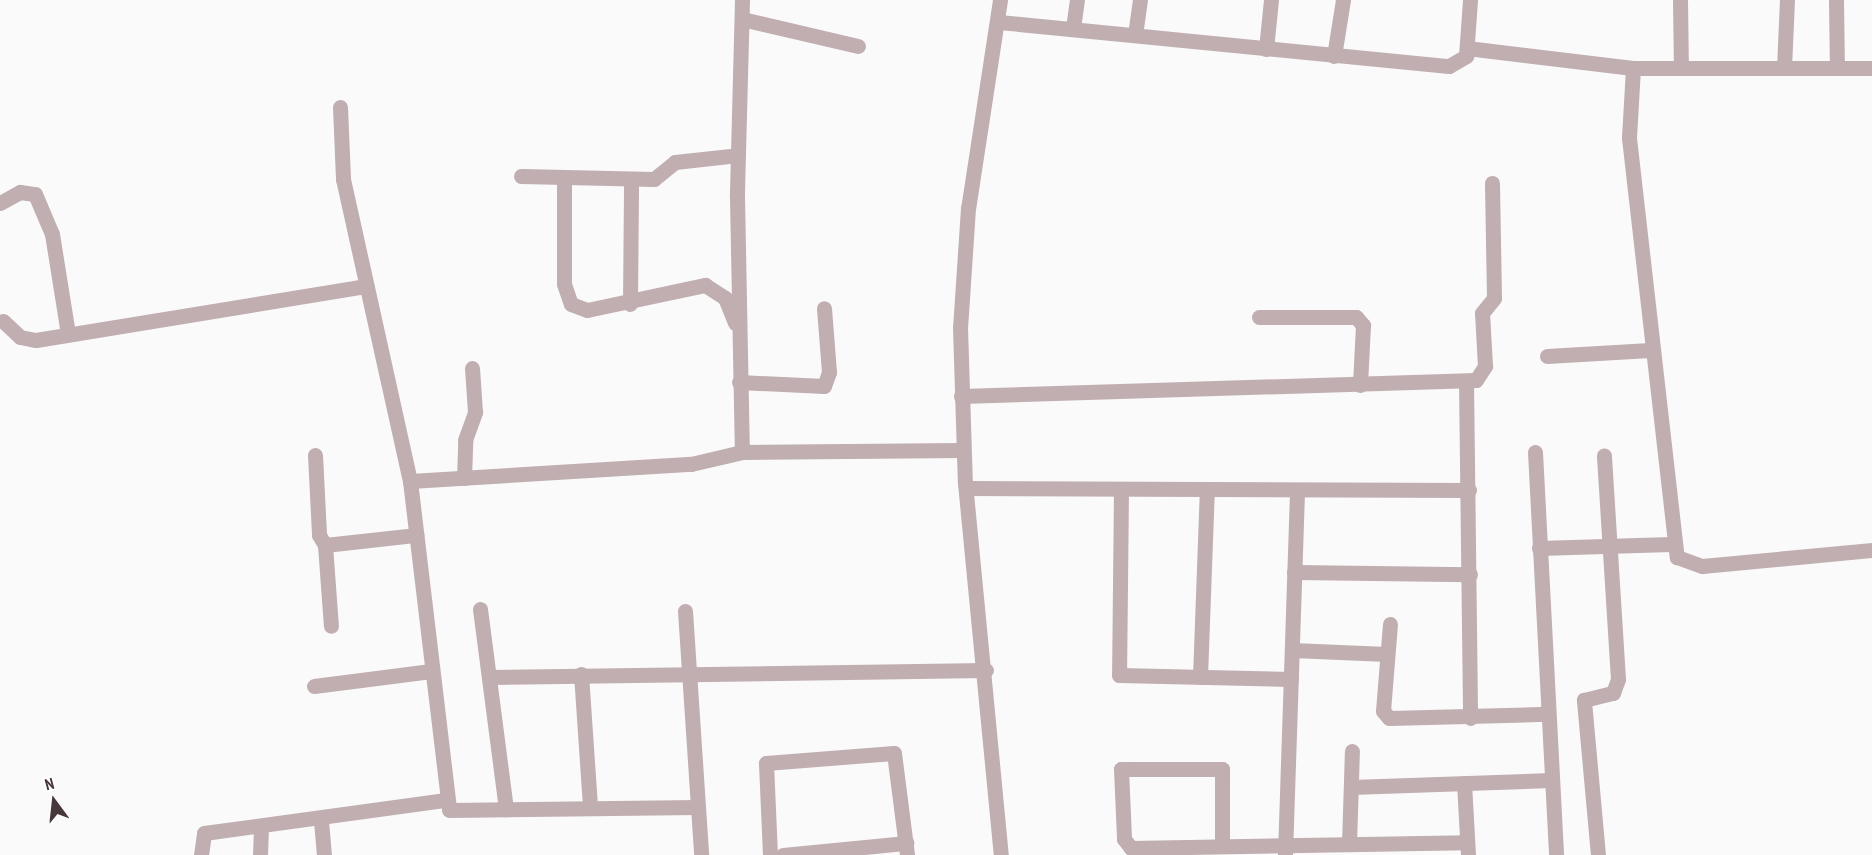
<!DOCTYPE html>
<html>
<head>
<meta charset="utf-8">
<style>
  body { margin:0 }
  #map { position:relative; width:1872px; height:855px; overflow:hidden; background:#fafafa; font-family:"PT Sans Narrow",sans-serif }
  div>[style] { position:absolute }
  .street>* { height:15px; margin:-7.5px; padding:0 7.5px; transform-origin:7.5px; border-radius:7.5px; background:#c0aeb1 }
  span { translate:-50% -50%; white-space:nowrap; text-align:center; line-height:1.15; -webkit-text-stroke:6px #fff; paint-order:stroke }
  .north { position:absolute; left:24px; top:771px; width:60px; height:60px; -webkit-text-stroke:4px #fff; paint-order:stroke; rotate:345deg; font-size:16px; font-weight:700; line-height:24px; text-align:center; color:#47373a }
  .north::after { content:''; display:block; margin:auto; width:21px; height:27px; background:#47373a; clip-path:polygon(50% 0,100% 100%,50% 72%,0 100%) }
</style>
</head>
<body>
<div id="map">
  <div class="street">
    <div style="left:742px;top:0;width:197px;rotate:91.5deg"></div>
    <div style="left:737px;top:197px;width:255px;rotate:88.9deg"></div>
    <div style="left:742px;top:452px;width:221px;rotate:-0.5deg"></div>
    <div style="left:1000px;top:0;width:210px;rotate:98.7deg"></div>
    <div style="left:968px;top:208px;width:119px;rotate:93.8deg"></div>
    <div style="left:960px;top:327px;width:156px;rotate:88.2deg"></div>
    <div style="left:965px;top:483px;width:374px;rotate:84.5deg"></div>
    <div style="left:1680px;top:0;width:68px;rotate:89.2deg"></div>
    <div style="left:1836px;top:0;width:68px;rotate:89.2deg"></div>
    <div style="left:742px;top:19px;width:119px;rotate:13.1deg"></div>
    <div style="left:999px;top:22px;width:452px;rotate:5.6deg"></div>
    <div style="left:1449px;top:66px;width:20px;rotate:-30deg"></div>
    <div style="left:1466px;top:56px;width:56px;rotate:-85.9deg"></div>
    <div style="left:1073px;top:28px;width:28px;rotate:-82deg"></div>
    <div style="left:1135px;top:35px;width:35px;rotate:-82deg"></div>
    <div style="left:1467px;top:48px;width:167px;rotate:6.9deg"></div>
    <div style="left:1266px;top:49px;width:49px;rotate:-84.2deg"></div>
    <div style="left:1334px;top:56px;width:57px;rotate:-80.9deg"></div>
    <div style="left:1784px;top:68px;width:68px;rotate:-87.5deg"></div>
    <div style="left:1872px;top:68px;width:239px;rotate:180deg"></div>
    <div style="left:1633px;top:68px;width:70px;rotate:93.3deg"></div>
    <div style="left:1629px;top:138px;width:422px;rotate:83.5deg"></div>
    <div style="left:1677px;top:557px;width:27px;rotate:20deg"></div>
    <div style="left:1702px;top:566px;width:171px;rotate:-5.4deg"></div>
    <div style="left:340px;top:107px;width:72px;rotate:87.6deg"></div>
    <div style="left:343px;top:179px;width:309px;rotate:77.5deg"></div>
    <div style="left:410px;top:481px;width:331px;rotate:83.2deg"></div>
    <div style="left:449px;top:810px;width:249px;rotate:-0.7deg"></div>
    <div style="left:521px;top:176px;width:133px;rotate:1.3deg"></div>
    <div style="left:654px;top:179px;width:27px;rotate:-39deg"></div>
    <div style="left:675px;top:162px;width:63px;rotate:-6.3deg"></div>
    <div style="left:564px;top:178px;width:106px;rotate:90deg"></div>
    <div style="left:564px;top:284px;width:21px;rotate:71deg"></div>
    <div style="left:571px;top:304px;width:17px;rotate:21deg"></div>
    <div style="left:587px;top:310px;width:121px;rotate:-12deg"></div>
    <div style="left:705px;top:285px;width:24px;rotate:33deg"></div>
    <div style="left:725px;top:298px;width:27px;rotate:68deg"></div>
    <div style="left:0;top:203px;width:23px;rotate:-29deg"></div>
    <div style="left:20px;top:192px;width:15px;rotate:8deg"></div>
    <div style="left:35px;top:194px;width:43px;rotate:67deg"></div>
    <div style="left:52px;top:234px;width:101px;rotate:80.9deg"></div>
    <div style="left:630px;top:304px;width:124px;rotate:-89.5deg"></div>
    <div style="left:1259px;top:317px;width:97px"></div>
    <div style="left:1356px;top:317px;width:11px;rotate:49deg"></div>
    <div style="left:1363px;top:325px;width:60px;rotate:92.9deg"></div>
    <div style="left:3px;top:321px;width:23px;rotate:43deg"></div>
    <div style="left:20px;top:337px;width:16px;rotate:11deg"></div>
    <div style="left:36px;top:340px;width:335px;rotate:-9.3deg"></div>
    <div style="left:1547px;top:356px;width:103px;rotate:-3.3deg"></div>
    <div style="left:1466px;top:381px;width:337px;rotate:89.3deg"></div>
    <div style="left:739px;top:382px;width:85px;rotate:2.7deg"></div>
    <div style="left:824px;top:386px;width:15px;rotate:-70deg"></div>
    <div style="left:829px;top:372px;width:64px;rotate:-94.5deg"></div>
    <div style="left:961px;top:396px;width:515px;rotate:-1.78deg"></div>
    <div style="left:1476px;top:380px;width:17px;rotate:-57deg"></div>
    <div style="left:1485px;top:366px;width:53px;rotate:-93.2deg"></div>
    <div style="left:1482px;top:313px;width:19px;rotate:-51deg"></div>
    <div style="left:1494px;top:298px;width:115px;rotate:-91deg"></div>
    <div style="left:1535px;top:452px;width:404px;rotate:87deg"></div>
    <div style="left:315px;top:455px;width:80px;rotate:87.1deg"></div>
    <div style="left:319px;top:535px;width:12px;rotate:59deg"></div>
    <div style="left:325px;top:545px;width:92px;rotate:-6.3deg"></div>
    <div style="left:464px;top:478px;width:38px;rotate:-88deg"></div>
    <div style="left:465px;top:440px;width:30px;rotate:-70deg"></div>
    <div style="left:475px;top:412px;width:44px;rotate:-93.9deg"></div>
    <div style="left:410px;top:481px;width:282px;rotate:-3.5deg"></div>
    <div style="left:691px;top:464px;width:52px;rotate:-13.2deg"></div>
    <div style="left:966px;top:488px;width:503px;rotate:0.23deg"></div>
    <div style="left:1121px;top:490px;width:185px;rotate:90.6deg"></div>
    <div style="left:1119px;top:675px;width:172px;rotate:1.3deg"></div>
    <div style="left:325px;top:545px;width:81px;rotate:85.8deg"></div>
    <div style="left:1539px;top:548px;width:132px;rotate:-1.7deg"></div>
    <div style="left:1294px;top:572px;width:176px;rotate:0.7deg"></div>
    <div style="left:480px;top:609px;width:202px;rotate:82.6deg"></div>
    <div style="left:685px;top:611px;width:244px;rotate:86.2deg"></div>
    <div style="left:1390px;top:624px;width:87px;rotate:94.6deg"></div>
    <div style="left:1383px;top:711px;width:9px;rotate:49deg"></div>
    <div style="left:1389px;top:718px;width:158px;rotate:-1.5deg"></div>
    <div style="left:1292px;top:650px;width:95px;rotate:2.4deg"></div>
    <div style="left:581px;top:674px;width:133px;rotate:86.1deg"></div>
    <div style="left:489px;top:677px;width:497px;rotate:-0.8deg"></div>
    <div style="left:1200px;top:677px;width:187px;rotate:-87.9deg"></div>
    <div style="left:314px;top:686px;width:118px;rotate:-7.3deg"></div>
    <div style="left:1464px;top:783px;width:72px;rotate:86.8deg"></div>
    <div style="left:1351px;top:787px;width:200px;rotate:-2deg"></div>
    <div style="left:321px;top:821px;width:34px;rotate:85deg"></div>
    <div style="left:1349px;top:844px;width:93px;rotate:-88.2deg"></div>
    <div style="left:1222px;top:846px;width:77px;rotate:-90deg"></div>
    <div style="left:1222px;top:769px;width:101px;rotate:180deg"></div>
    <div style="left:1121px;top:769px;width:70px;rotate:87.5deg"></div>
    <div style="left:1124px;top:839px;width:11px;rotate:52deg"></div>
    <div style="left:1131px;top:848px;width:336px;rotate:-1deg"></div>
    <div style="left:1285px;top:854px;width:362px;rotate:-88.1deg"></div>
    <div style="left:201px;top:855px;width:22px;rotate:-82deg"></div>
    <div style="left:204px;top:833px;width:244px;rotate:-7.8deg"></div>
    <div style="left:260px;top:855px;width:28px;rotate:-88deg"></div>
    <div style="left:770px;top:855px;width:92px;rotate:-92.5deg"></div>
    <div style="left:766px;top:763px;width:128px;rotate:-4.5deg"></div>
    <div style="left:894px;top:753px;width:103px;rotate:82.7deg"></div>
    <div style="left:783px;top:855px;width:124px;rotate:-5.6deg"></div>
    <div style="left:1598px;top:855px;width:156px;rotate:-95.2deg"></div>
    <div style="left:1584px;top:700px;width:30px;rotate:-14deg"></div>
    <div style="left:1613px;top:693px;width:15px;rotate:-70deg"></div>
    <div style="left:1618px;top:679px;width:224px;rotate:-93.6deg"></div>
  </div>
  <div class="north">N</div>
</div>
</body>
</html>
